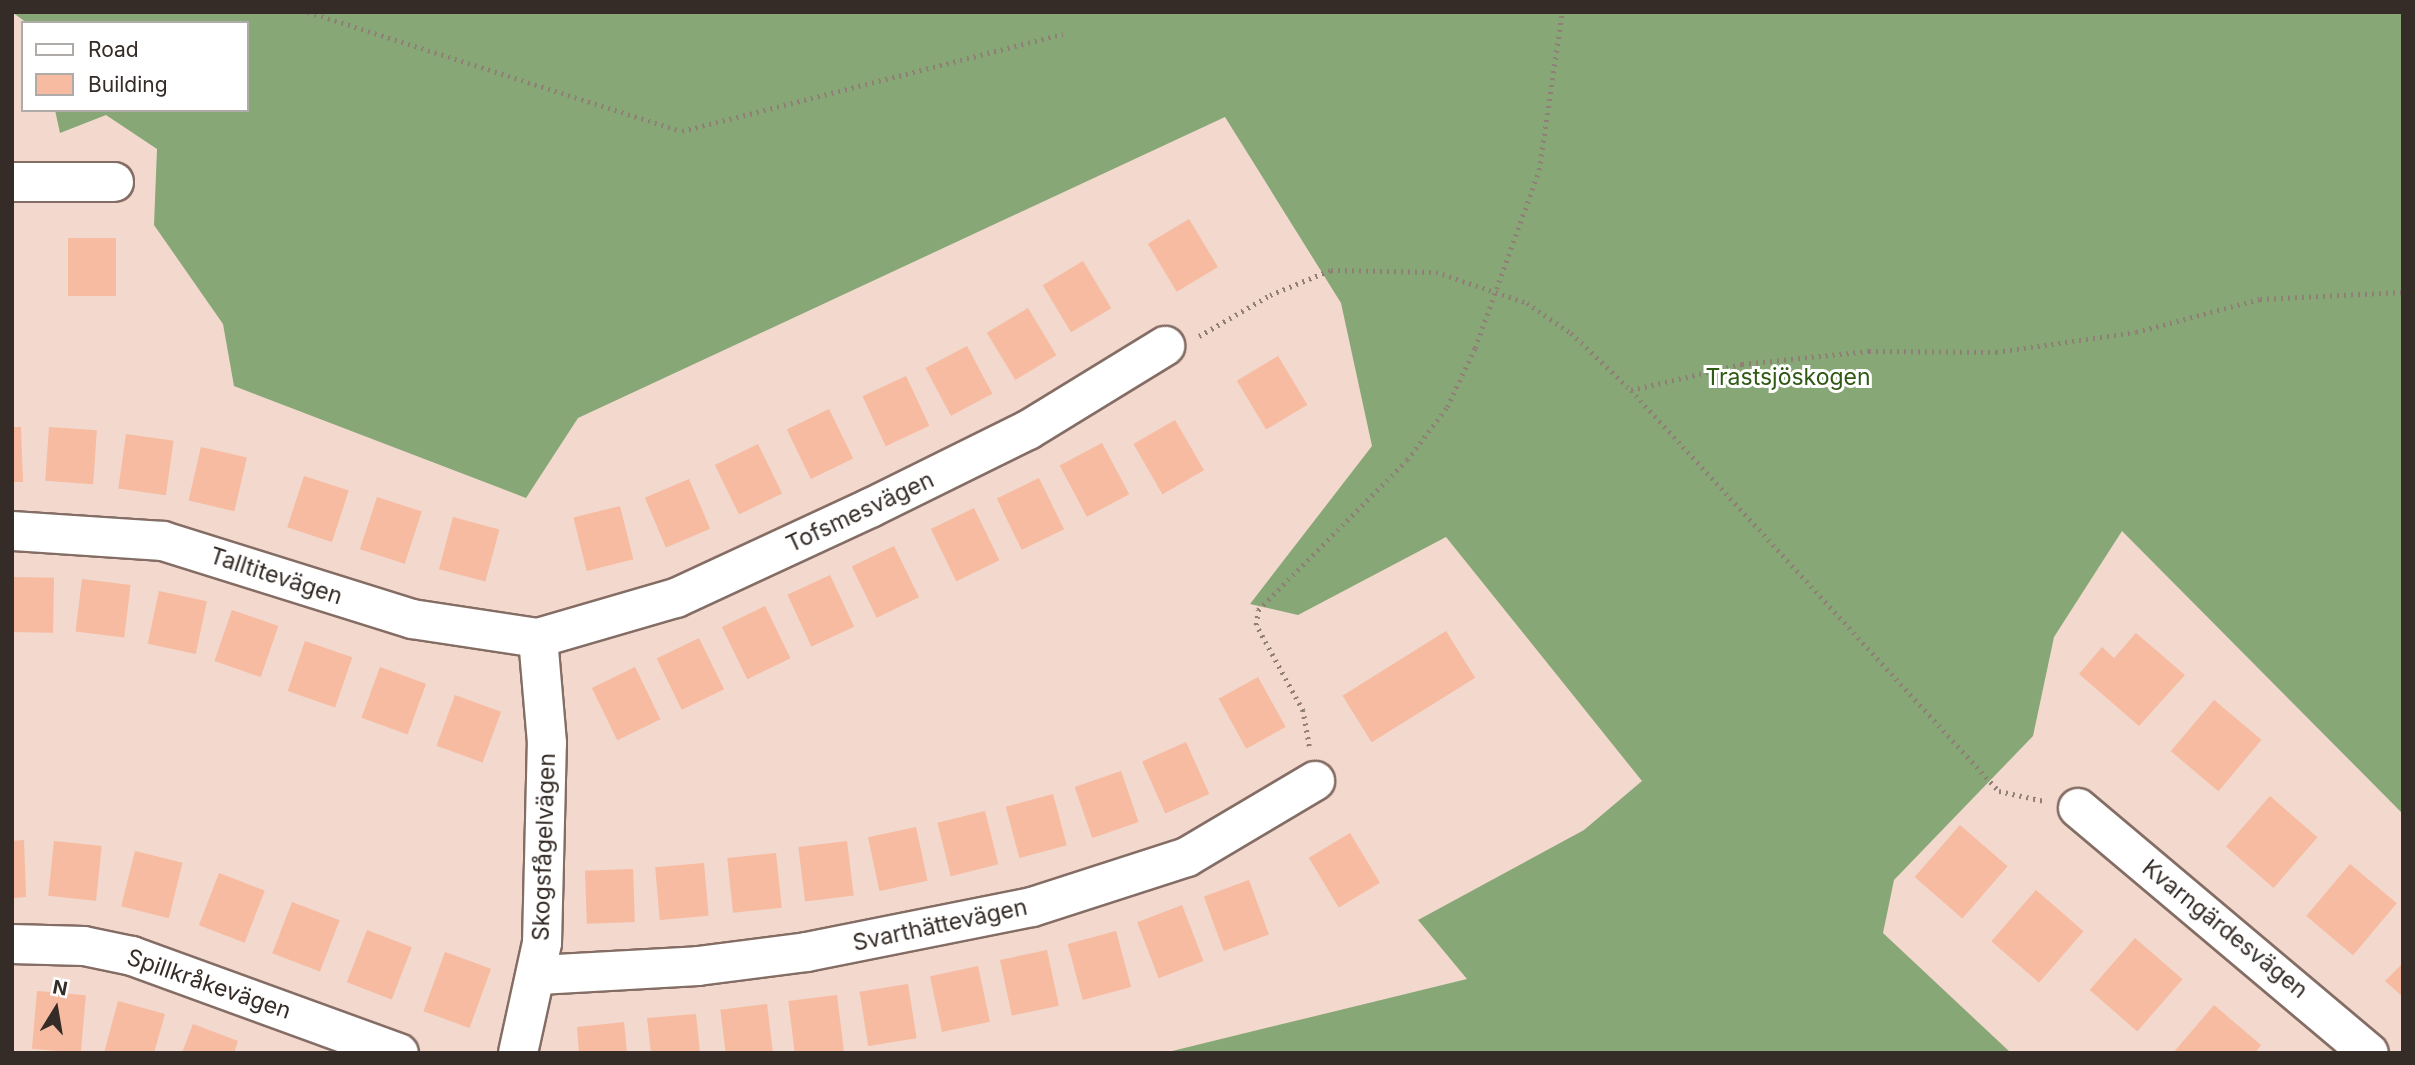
<!DOCTYPE html>
<html>
<head>
<meta charset="utf-8">
<style>
  body { margin:0 }
  #map { position:relative; width:2415px; height:1065px; overflow:hidden; background:#f2d8cd; font-family:Inter,sans-serif }
  div>[style] { position:absolute }
  .forest>* { inset:0; background:#87a776 }
  .building>* { inset:0; background:#f6bba0; transform-origin:0 0 }
  .path>* { height:4.5px; margin-top:-2.25px; transform-origin:0; background:repeating-linear-gradient(90deg,#907f77 0 2px,transparent 0 7px) }
  .roads { filter:drop-shadow(2px 0 #846d64) drop-shadow(-2px 0 #846d64) drop-shadow(0 2px #846d64) drop-shadow(0 -2px #846d64) }
  .street>* { height:38px; margin:-19px; padding:0 19px; transform-origin:19px; border-radius:19px; background:#fff }
  span { translate:-50% -50%; white-space:nowrap; text-align:center; line-height:1.15; -webkit-text-stroke:6px #fff; paint-order:stroke }
  .park-label { font-size:23px; color:#305914 }
  .street-label { font-size:23px; color:#352c27 }
  .frame { position:absolute; inset:0; border:14px solid #352c27; pointer-events:none }
  .legend { position:absolute; left:21px; top:21px; width:228px; height:91px; box-sizing:border-box; background:#fff; border:2px solid #aeaba9; margin:0; padding:9px 12px; list-style:none; font-size:21px; color:#352c27 }
  .legend li { display:flex; align-items:center; gap:14px; height:35px }
  .legend b { width:35px; border:2px solid #aeaba9 }
  .north { position:absolute; left:21px; top:974px; width:70px; height:70px; -webkit-text-stroke:5px #fff; paint-order:stroke; rotate:11deg; font-size:19px; font-weight:700; line-height:28px; text-align:center; color:#352c27 }
  .north::after { content:''; display:block; margin:auto; width:24px; height:32px; background:#352c27; clip-path:polygon(50% 0,100% 100%,50% 72%,0 100%) }
</style>
</head>
<body>
<div id="map">
  <div class="forest">
    <div style="clip-path:polygon(12px 12px,2403px 12px,2403px 814px,2122px 531px,2054px 637px,2033px 736px,1894px 880px,1883px 933px,2011px 1053px,1164px 1053px,1467px 979px,1418px 920px,1584px 830px,1642px 781px,1446px 537px,1298px 615px,1250px 604px,1372px 446px,1341px 303px,1225px 117px,578px 418px,526px 498px,234px 386px,223px 324px,154px 225px,157px 149px,106px 115px,60px 133px,55px 110px,247px 110px,247px 23px,27px 23px)"></div>
  </div>
  <div class="building">
    <div style="left:1189px;top:219px;width:56px;height:48px;rotate:59deg"></div>
    <div style="left:68px;top:238px;width:48px;height:58px"></div>
    <div style="left:1083px;top:261px;width:55px;height:47px;rotate:59deg"></div>
    <div style="left:1028px;top:308px;width:55px;height:48px;rotate:59deg"></div>
    <div style="left:967px;top:346px;width:54px;height:47px;rotate:62deg"></div>
    <div style="left:1278px;top:356px;width:57px;height:48px;rotate:59deg"></div>
    <div style="left:906px;top:376px;width:55px;height:48px;rotate:65deg"></div>
    <div style="left:829px;top:409px;width:55px;height:47px;rotate:64deg"></div>
    <div style="left:1175px;top:420px;width:58px;height:48px;rotate:60deg"></div>
    <div style="clip-path:polygon(12px 427px,21px 427px,23px 482px,12px 482px)"></div>
    <div style="left:49px;top:427px;width:48px;height:54px;rotate:4deg"></div>
    <div style="left:126px;top:434px;width:48px;height:55px;rotate:8deg"></div>
    <div style="left:1102px;top:443px;width:58px;height:48px;rotate:62deg"></div>
    <div style="left:758px;top:444px;width:55px;height:48px;rotate:64deg"></div>
    <div style="left:201px;top:447px;width:47px;height:55px;rotate:13deg"></div>
    <div style="left:304px;top:476px;width:47px;height:54px;rotate:18deg"></div>
    <div style="left:1039px;top:478px;width:57px;height:47px;rotate:64deg"></div>
    <div style="left:689px;top:479px;width:54px;height:48px;rotate:67deg"></div>
    <div style="left:377px;top:497px;width:47px;height:55px;rotate:18deg"></div>
    <div style="left:620px;top:506px;width:55px;height:48px;rotate:76deg"></div>
    <div style="left:974px;top:508px;width:58px;height:48px;rotate:64deg"></div>
    <div style="left:453px;top:517px;width:48px;height:54px;rotate:15deg"></div>
    <div style="left:894px;top:546px;width:57px;height:47px;rotate:64deg"></div>
    <div style="left:830px;top:575px;width:57px;height:47px;rotate:65deg"></div>
    <div style="left:12px;top:577px;width:42px;height:55px;rotate:1deg"></div>
    <div style="left:82px;top:579px;width:49px;height:53px;rotate:7deg"></div>
    <div style="left:159px;top:591px;width:49px;height:54px;rotate:12deg"></div>
    <div style="left:765px;top:606px;width:58px;height:48px;rotate:64deg"></div>
    <div style="left:232px;top:610px;width:49px;height:54px;rotate:19deg"></div>
    <div style="left:1446px;top:631px;width:55px;height:122px;rotate:58deg"></div>
    <div style="clip-path:polygon(2136px 633px,2185px 675px,2139px 726px,2079px 674px,2102px 647px,2114px 658px)"></div>
    <div style="left:699px;top:638px;width:57px;height:47px;rotate:64deg"></div>
    <div style="left:305px;top:641px;width:50px;height:53px;rotate:19deg"></div>
    <div style="left:380px;top:667px;width:49px;height:54px;rotate:20deg"></div>
    <div style="left:635px;top:667px;width:58px;height:48px;rotate:64deg"></div>
    <div style="left:1258px;top:677px;width:57px;height:45px;rotate:61deg"></div>
    <div style="left:455px;top:695px;width:49px;height:54px;rotate:20deg"></div>
    <div style="left:2214px;top:700px;width:62px;height:67px;rotate:40deg"></div>
    <div style="left:1186px;top:742px;width:57px;height:48px;rotate:66deg"></div>
    <div style="left:1121px;top:771px;width:54px;height:49px;rotate:71deg"></div>
    <div style="left:1053px;top:794px;width:53px;height:49px;rotate:75deg"></div>
    <div style="left:2270px;top:796px;width:63px;height:67px;rotate:41deg"></div>
    <div style="left:985px;top:811px;width:55px;height:49px;rotate:76deg"></div>
    <div style="left:1960px;top:825px;width:63px;height:69px;rotate:41deg"></div>
    <div style="left:916px;top:827px;width:55px;height:49px;rotate:78deg"></div>
    <div style="left:1350px;top:833px;width:58px;height:48px;rotate:59deg"></div>
    <div style="clip-path:polygon(24px 840px,26px 897px,12px 898px,12px 841px)"></div>
    <div style="left:54px;top:841px;width:48px;height:55px;rotate:6deg"></div>
    <div style="left:847px;top:841px;width:55px;height:49px;rotate:83deg"></div>
    <div style="left:135px;top:851px;width:49px;height:57px;rotate:14deg"></div>
    <div style="left:776px;top:853px;width:55px;height:49px;rotate:84deg"></div>
    <div style="left:704px;top:863px;width:53px;height:49px;rotate:85deg"></div>
    <div style="left:2350px;top:864px;width:61px;height:68px;rotate:40deg"></div>
    <div style="left:633px;top:869px;width:53px;height:48px;rotate:88deg"></div>
    <div style="left:219px;top:873px;width:49px;height:56px;rotate:21deg"></div>
    <div style="left:1249px;top:880px;width:58px;height:48px;rotate:70deg"></div>
    <div style="left:2036px;top:890px;width:63px;height:68px;rotate:41deg"></div>
    <div style="left:292px;top:902px;width:51px;height:55px;rotate:21deg"></div>
    <div style="left:1182px;top:905px;width:60px;height:48px;rotate:69deg"></div>
    <div style="left:367px;top:930px;width:48px;height:56px;rotate:21deg"></div>
    <div style="left:1116px;top:931px;width:58px;height:50px;rotate:75deg"></div>
    <div style="left:2135px;top:938px;width:63px;height:69px;rotate:41deg"></div>
    <div style="left:1047px;top:950px;width:57px;height:48px;rotate:78deg"></div>
    <div style="left:445px;top:952px;width:49px;height:63px;rotate:20deg"></div>
    <div style="clip-path:polygon(2403px 963px,2403px 997px,2385px 981px)"></div>
    <div style="left:978px;top:966px;width:57px;height:49px;rotate:78deg"></div>
    <div style="left:908px;top:984px;width:55px;height:49px;rotate:81deg"></div>
    <div style="left:37px;top:991px;width:49px;height:58px;rotate:5deg"></div>
    <div style="left:837px;top:995px;width:57px;height:49px;rotate:83deg"></div>
    <div style="clip-path:polygon(118px 1001px,165px 1014px,154px 1053px,104px 1053px)"></div>
    <div style="left:767px;top:1004px;width:49px;height:47px;rotate:83deg"></div>
    <div style="clip-path:polygon(2214px 1005px,2261px 1045px,2255px 1053px,2173px 1053px)"></div>
    <div style="clip-path:polygon(696px 1014px,700px 1053px,651px 1053px,647px 1018px)"></div>
    <div style="clip-path:polygon(624px 1022px,627px 1053px,579px 1053px,577px 1027px)"></div>
    <div style="clip-path:polygon(193px 1024px,238px 1041px,234px 1053px,182px 1053px)"></div>
  </div>
  <div class="path">
    <div style="left:308px;top:12px;width:392px;rotate:17.7deg"></div>
    <div style="left:682px;top:131px;width:393px;rotate:-14.3deg"></div>
    <div style="left:1199px;top:336px;width:82px;rotate:-30deg"></div>
    <div style="left:1270px;top:295px;width:66px;rotate:-22.3deg"></div>
    <div style="left:1331px;top:270px;width:105px;rotate:1.1deg"></div>
    <div style="left:1436px;top:272px;width:96px;rotate:18.8deg"></div>
    <div style="left:1527px;top:303px;width:53px;rotate:34.3deg"></div>
    <div style="left:1571px;top:333px;width:83px;rotate:43.5deg"></div>
    <div style="left:1631px;top:390px;width:544px;rotate:47.46deg"></div>
    <div style="left:1999px;top:791px;width:46px;rotate:12.5deg"></div>
    <div style="left:1631px;top:390px;width:114px;rotate:-13.2deg"></div>
    <div style="left:1742px;top:364px;width:128px;rotate:-5.8deg"></div>
    <div style="left:1869px;top:351px;width:127px;rotate:0.5deg"></div>
    <div style="left:1996px;top:352px;width:141px;rotate:-8.1deg"></div>
    <div style="left:2136px;top:332px;width:128px;rotate:-14.9deg"></div>
    <div style="left:2260px;top:299px;width:143px;rotate:-2.8deg"></div>
    <div style="left:1309px;top:746px;width:36px;rotate:-100deg"></div>
    <div style="left:1303px;top:711px;width:98px;rotate:-118.7deg"></div>
    <div style="left:1256px;top:625px;width:15px;rotate:-82deg"></div>
    <div style="left:1258px;top:610px;width:211px;rotate:-45.2deg"></div>
    <div style="left:1407px;top:460px;width:66px;rotate:-53deg"></div>
    <div style="left:1447px;top:407px;width:65px;rotate:-64.6deg"></div>
    <div style="left:1475px;top:348px;width:189px;rotate:-70.2deg"></div>
    <div style="left:1539px;top:170px;width:160px;rotate:-81.7deg"></div>
  </div>
  <div class="roads">
    <div class="street">
      <div style="left:12px;top:182px;width:102px"></div>
      <div style="left:12px;top:531px;width:151px;rotate:3.8deg"></div>
      <div style="left:163px;top:541px;width:261px;rotate:17.4deg"></div>
      <div style="left:412px;top:619px;width:127px;rotate:8.6deg"></div>
      <div style="left:538px;top:638px;width:144px;rotate:-16.2deg"></div>
      <div style="left:676px;top:598px;width:214px;rotate:-24.9deg"></div>
      <div style="left:870px;top:508px;width:176px;rotate:-26.3deg"></div>
      <div style="left:1028px;top:430px;width:161px;rotate:-31.5deg"></div>
      <div style="left:2078px;top:808px;width:380px;rotate:40.1deg"></div>
      <div style="left:12px;top:944px;width:72px;rotate:1.6deg"></div>
      <div style="left:84px;top:946px;width:49px;rotate:11.8deg"></div>
      <div style="left:132px;top:956px;width:284px;rotate:20deg"></div>
      <div style="left:539px;top:975px;width:159px;rotate:-3.2deg"></div>
      <div style="left:698px;top:966px;width:110px;rotate:-7.3deg"></div>
      <div style="left:807px;top:952px;width:229px;rotate:-11.3deg"></div>
      <div style="left:1032px;top:907px;width:163px;rotate:-17.9deg"></div>
      <div style="left:1187px;top:857px;width:149px;rotate:-30.7deg"></div>
      <div style="left:518px;top:1053px;width:113px;rotate:-77.7deg"></div>
      <div style="left:542px;top:943px;width:200px;rotate:-88.6deg"></div>
      <div style="left:547px;top:743px;width:105px;rotate:-94.9deg"></div>
    </div>
  </div>
  <div class="park-label">
    <span style="left:1788px;top:377px">Trastsjöskogen</span>
  </div>
  <div class="street-label">
    <span style="left:860px;top:512px;rotate:-25deg">Tofsmesvägen</span>
    <span style="left:276px;top:576px;rotate:18deg">Talltitevägen</span>
    <span style="left:544px;top:847px;rotate:-88deg">Skogsfågelvägen</span>
    <span style="left:940px;top:925px;rotate:-12deg">Svarthättevägen</span>
    <span style="left:2225px;top:929px;rotate:39deg">Kvarngärdesvägen</span>
    <span style="left:209px;top:984px;rotate:19deg">Spillkråkevägen</span>
  </div>
  <div class="frame"></div>
  <ul class="legend">
  <li><b style="height:9px;background:#fff"></b>Road</li>
  <li><b style="height:19px;background:#f6bba0"></b>Building</li>
  </ul>
  <div class="north">N</div>
</div>
</body>
</html>
